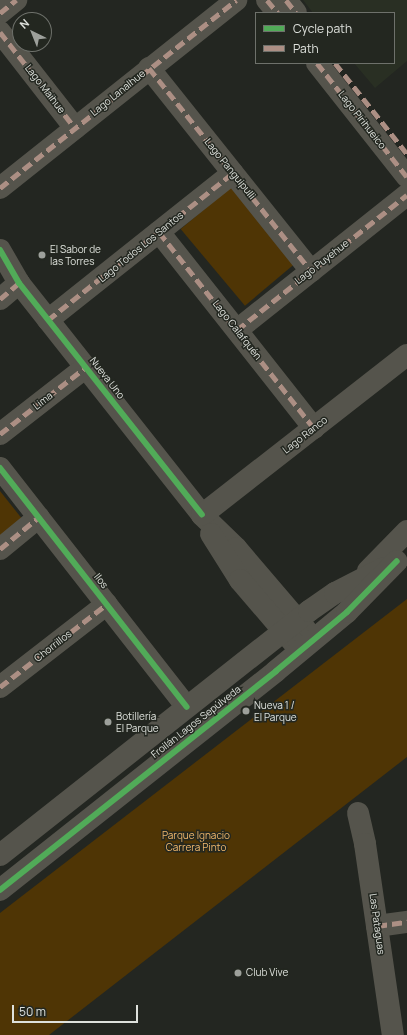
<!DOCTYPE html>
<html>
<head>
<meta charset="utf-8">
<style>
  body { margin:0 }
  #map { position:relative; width:407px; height:1035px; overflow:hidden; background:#232621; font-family:Manrope,sans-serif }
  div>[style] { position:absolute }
  .built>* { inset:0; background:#292f23 }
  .green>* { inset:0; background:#4f3505; transform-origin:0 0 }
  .minor>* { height:22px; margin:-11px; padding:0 11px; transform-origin:11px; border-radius:11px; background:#55544c }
  .quiet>* { height:5px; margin-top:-2.5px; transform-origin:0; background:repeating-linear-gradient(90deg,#ac8f84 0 10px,transparent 0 15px) }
  .cycleway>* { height:6px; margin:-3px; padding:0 3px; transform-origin:3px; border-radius:3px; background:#51ab58 }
  .dots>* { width:11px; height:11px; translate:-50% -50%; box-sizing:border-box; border:2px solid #232720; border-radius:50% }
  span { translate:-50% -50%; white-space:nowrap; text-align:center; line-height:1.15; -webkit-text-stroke:3px #232720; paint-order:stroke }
  .street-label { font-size:10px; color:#dee1dc }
  .poi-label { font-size:10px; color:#dee1dc }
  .left { translate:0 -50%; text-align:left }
  .park-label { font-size:10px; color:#f2b96c }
  .legend { position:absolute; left:255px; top:12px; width:140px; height:52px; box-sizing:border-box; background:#232720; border:1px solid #6e716b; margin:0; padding:5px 7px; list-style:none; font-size:12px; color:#dee1dc }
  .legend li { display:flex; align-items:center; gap:8px; height:20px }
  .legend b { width:20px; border:1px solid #6e716b }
  .north { position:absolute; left:12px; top:12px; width:40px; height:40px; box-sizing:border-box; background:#232720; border:1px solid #6e716b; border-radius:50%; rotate:317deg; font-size:11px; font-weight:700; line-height:16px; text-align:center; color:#dee1dc }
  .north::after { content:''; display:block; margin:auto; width:14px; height:18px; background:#9da09b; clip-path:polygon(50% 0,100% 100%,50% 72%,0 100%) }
  .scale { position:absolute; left:12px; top:1005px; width:126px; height:18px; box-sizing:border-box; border:2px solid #dee1dc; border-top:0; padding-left:5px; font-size:12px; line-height:14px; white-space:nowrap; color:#dee1dc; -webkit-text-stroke:3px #232720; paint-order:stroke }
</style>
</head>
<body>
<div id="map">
  <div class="built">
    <div style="clip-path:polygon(303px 0,407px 0,407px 61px,375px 88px,354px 63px,394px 63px,394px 13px,313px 13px)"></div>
  </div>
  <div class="green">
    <div style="left:232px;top:186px;width:100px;height:67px;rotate:50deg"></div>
    <div style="clip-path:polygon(0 491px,23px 520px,0 538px)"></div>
    <div style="clip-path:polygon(407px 599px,407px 757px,49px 1035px,0 1035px,0 913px)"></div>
  </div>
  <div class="minor">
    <div style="left:267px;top:0;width:17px;rotate:50deg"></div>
    <div style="left:286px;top:0;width:16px;rotate:52deg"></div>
    <div style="left:0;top:13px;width:21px;rotate:-39deg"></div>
    <div style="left:0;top:32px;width:122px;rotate:52deg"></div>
    <div style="left:317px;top:63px;width:145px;rotate:51.7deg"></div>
    <div style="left:149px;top:68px;width:260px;rotate:51.4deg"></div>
    <div style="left:0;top:188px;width:302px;rotate:-38.5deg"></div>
    <div style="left:159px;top:232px;width:250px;rotate:51.7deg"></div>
    <div style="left:0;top:250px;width:38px;rotate:60deg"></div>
    <div style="left:19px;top:283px;width:295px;rotate:51.7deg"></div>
    <div style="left:202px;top:515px;width:47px;rotate:44.1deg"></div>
    <div style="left:236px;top:548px;width:108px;rotate:49.5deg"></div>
    <div style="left:0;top:299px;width:25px;rotate:-40deg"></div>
    <div style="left:48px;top:320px;width:236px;rotate:-38.5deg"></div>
    <div style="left:237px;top:330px;width:217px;rotate:-38.5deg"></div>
    <div style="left:0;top:434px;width:109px;rotate:-37.9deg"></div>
    <div style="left:0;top:468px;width:303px;rotate:52deg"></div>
    <div style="left:202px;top:515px;width:260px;rotate:-38deg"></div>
    <div style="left:211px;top:534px;width:54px;rotate:57.8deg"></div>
    <div style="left:240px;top:580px;width:82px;rotate:49.5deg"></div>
    <div style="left:0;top:549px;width:50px;rotate:-39.4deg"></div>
    <div style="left:368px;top:571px;width:56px;rotate:-45.7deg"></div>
    <div style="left:0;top:687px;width:135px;rotate:-37.8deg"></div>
    <div style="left:358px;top:813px;width:32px;rotate:77deg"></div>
    <div style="left:365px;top:844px;width:193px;rotate:81.7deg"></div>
    <div style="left:0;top:855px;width:394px;rotate:-38.3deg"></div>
    <div style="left:309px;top:611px;width:32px;rotate:-35deg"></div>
    <div style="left:335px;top:593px;width:53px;rotate:-27.1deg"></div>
    <div style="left:0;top:890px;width:352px;rotate:-38.4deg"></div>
    <div style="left:276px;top:671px;width:92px;rotate:-39.7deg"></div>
    <div style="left:347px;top:612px;width:71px;rotate:-45.6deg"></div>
    <div style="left:377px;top:926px;width:30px;rotate:-8deg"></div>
  </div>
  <div class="quiet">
    <div style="left:267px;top:0;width:17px;rotate:50deg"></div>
    <div style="left:286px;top:0;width:16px;rotate:52deg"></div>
    <div style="left:0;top:13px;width:21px;rotate:-39deg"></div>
    <div style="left:0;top:32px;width:122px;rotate:52deg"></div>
    <div style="left:317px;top:63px;width:145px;rotate:51.7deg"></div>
    <div style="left:335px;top:63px;width:116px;rotate:51.6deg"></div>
    <div style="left:149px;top:68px;width:260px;rotate:51.4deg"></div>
    <div style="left:0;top:188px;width:302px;rotate:-38.5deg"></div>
    <div style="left:159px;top:232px;width:250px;rotate:51.7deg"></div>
    <div style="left:0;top:299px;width:25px;rotate:-40deg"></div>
    <div style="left:48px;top:320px;width:236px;rotate:-38.5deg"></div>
    <div style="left:237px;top:330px;width:217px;rotate:-38.5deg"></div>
    <div style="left:0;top:434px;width:109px;rotate:-37.9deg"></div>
    <div style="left:0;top:549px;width:50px;rotate:-39.4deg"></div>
    <div style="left:0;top:687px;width:135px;rotate:-37.8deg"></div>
    <div style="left:377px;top:926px;width:30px;rotate:-8deg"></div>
  </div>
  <div class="cycleway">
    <div style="left:0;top:250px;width:38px;rotate:60deg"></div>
    <div style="left:19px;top:283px;width:295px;rotate:51.7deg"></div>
    <div style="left:0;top:468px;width:303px;rotate:52deg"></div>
    <div style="left:0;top:890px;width:352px;rotate:-38.4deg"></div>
    <div style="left:276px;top:671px;width:92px;rotate:-39.7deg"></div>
    <div style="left:347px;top:612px;width:71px;rotate:-45.6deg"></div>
  </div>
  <div class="dots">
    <div style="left:42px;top:255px;background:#9da09b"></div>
    <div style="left:246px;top:711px;background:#9da09b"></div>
    <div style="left:108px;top:722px;background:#9da09b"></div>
    <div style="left:238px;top:973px;background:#9da09b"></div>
  </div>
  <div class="street-label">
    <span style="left:45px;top:89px;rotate:52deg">Lago Maihue</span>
    <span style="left:118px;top:93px;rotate:-39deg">Lago Lanalhue</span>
    <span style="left:362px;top:120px;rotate:52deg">Lago Pirihueico</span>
    <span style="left:230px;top:169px;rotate:51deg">Lago Panguipulli</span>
    <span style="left:141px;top:247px;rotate:-39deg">Lago Todos Los Santos</span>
    <span style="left:322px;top:262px;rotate:-38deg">Lago Puyehue</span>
    <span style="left:237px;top:330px;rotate:52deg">Lago Calafquén</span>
    <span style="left:107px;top:378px;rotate:52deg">Nueva Uno</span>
    <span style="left:43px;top:401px;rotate:-38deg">Lima</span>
    <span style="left:305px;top:435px;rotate:-38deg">Lago Ranco</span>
    <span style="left:101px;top:581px;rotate:52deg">Ilos</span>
    <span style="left:53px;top:646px;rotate:-38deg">Chorrillos</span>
    <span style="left:196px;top:722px;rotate:-38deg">Froilán Lagos Sepúlveda</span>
    <span style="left:377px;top:924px;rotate:82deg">Las Pataguas</span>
  </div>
  <div class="poi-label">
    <span class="left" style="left:50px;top:255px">El Sabor de<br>las Torres</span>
    <span class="left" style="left:254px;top:711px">Nueva 1 /<br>El Parque</span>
    <span class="left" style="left:116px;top:722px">Botillería<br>El Parque</span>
    <span class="left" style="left:246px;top:973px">Club Vive</span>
  </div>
  <div class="park-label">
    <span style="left:196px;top:841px">Parque Ignacio<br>Carrera Pinto</span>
  </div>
  <ul class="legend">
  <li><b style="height:5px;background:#51ab58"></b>Cycle path</li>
  <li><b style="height:5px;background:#ac8f84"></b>Path</li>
  </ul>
  <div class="north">N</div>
  <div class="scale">50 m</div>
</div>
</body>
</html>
